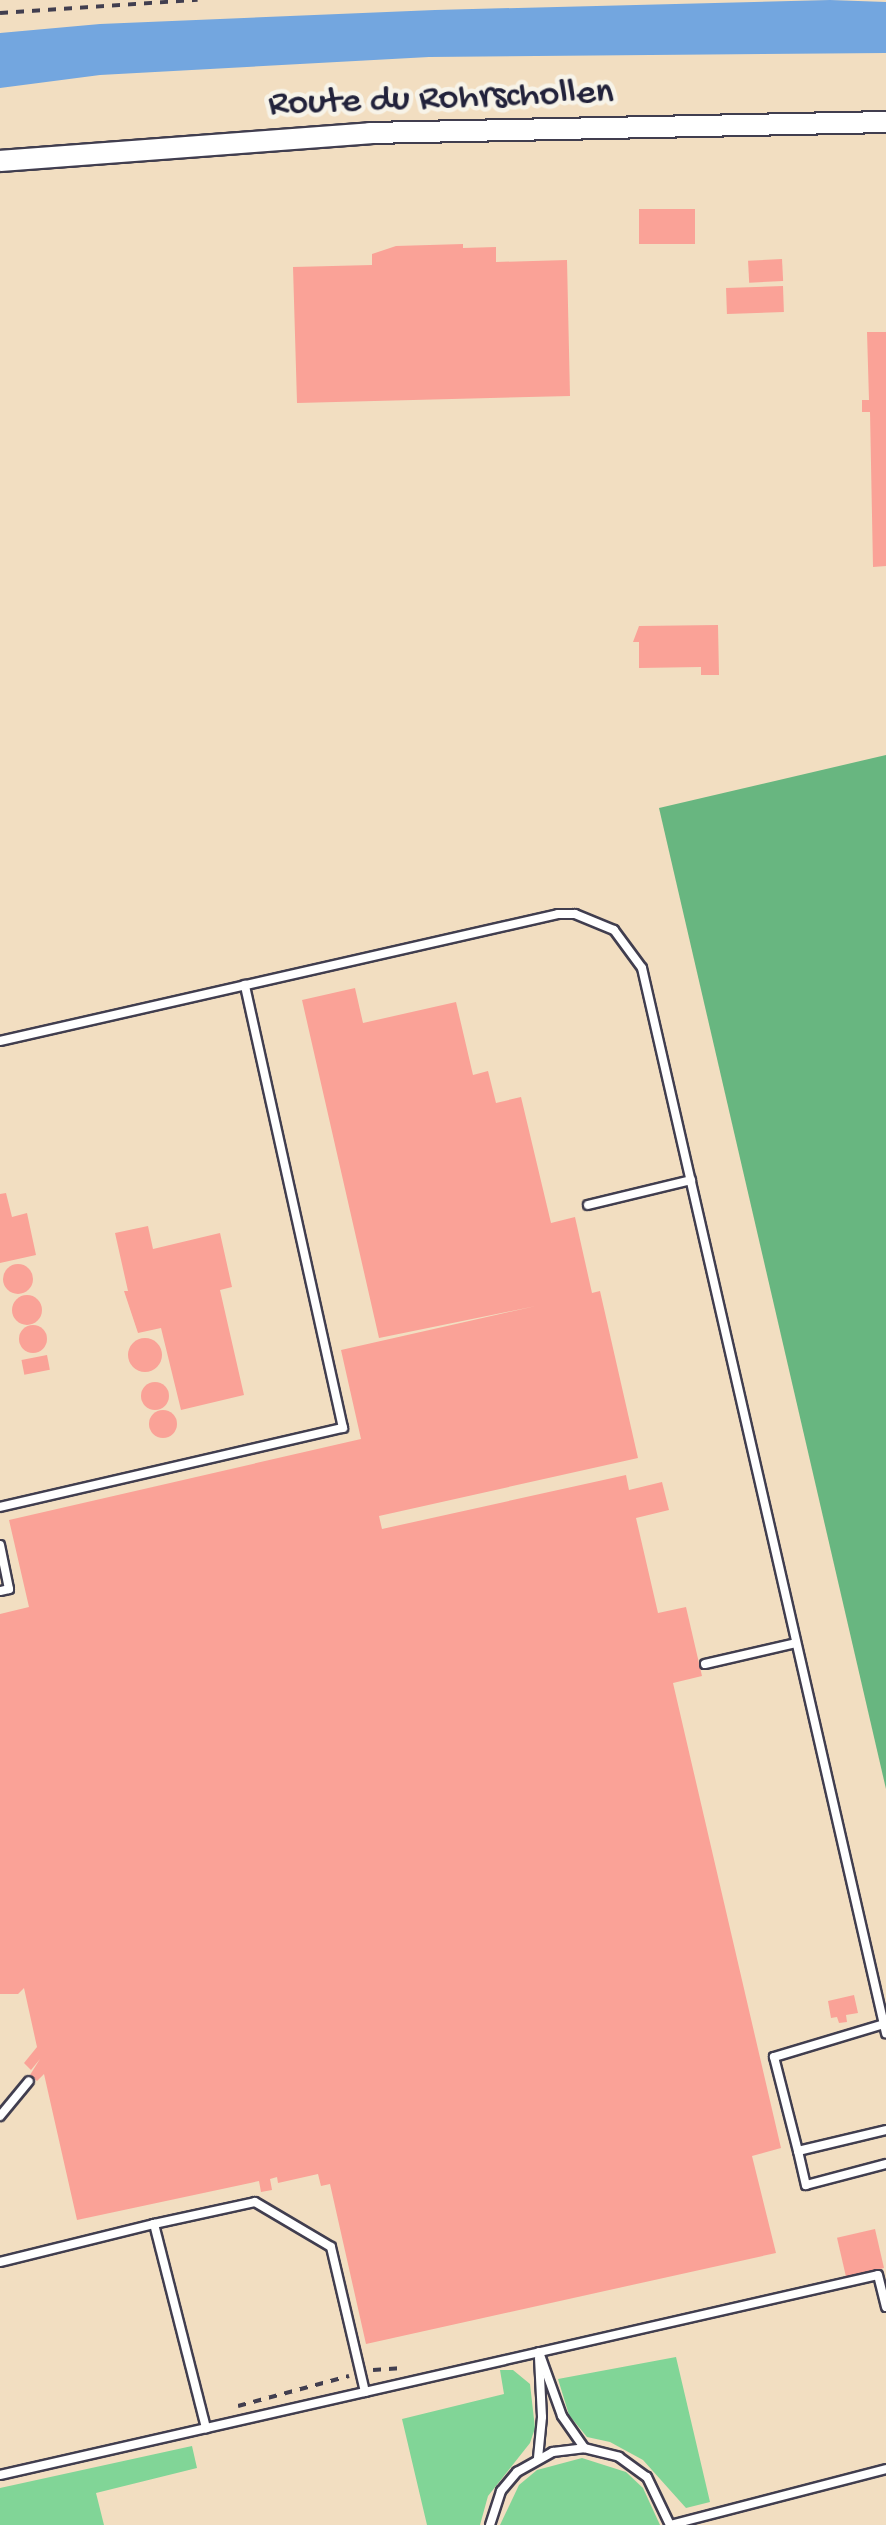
<!DOCTYPE html>
<html>
<head>
<meta charset="utf-8">
<style>
  body { margin:0 }
  #map { position:relative; width:886px; height:2525px; overflow:hidden; background:#f2dec1; font-family:"Gochi Hand",sans-serif }
  div>[style] { position:absolute }
  .green>* { inset:0; background:#81d597 }
  .forest>* { inset:0; background:#68b680 }
  .water>* { inset:0; background:#73a6df }
  .building>* { inset:0; background:#faa297; transform-origin:0 0 }
  .round { border-radius:50% }
  .path>* { height:4px; margin-top:-2px; transform-origin:0; background:repeating-linear-gradient(90deg,#413e4f 0 8px,transparent 0 16px) }
  .roads { filter:drop-shadow(2px 0 #413e4f) drop-shadow(-2px 0 #413e4f) drop-shadow(0 2px #413e4f) drop-shadow(0 -2px #413e4f) }
  .service>* { height:8px; margin:-4px; padding:0 4px; transform-origin:4px; border-radius:4px; background:#fff }
  .tertiary>* { height:20px; margin:-10px; padding:0 10px; transform-origin:10px; border-radius:10px; background:#fff }
  span { translate:-50% -50%; white-space:nowrap; text-align:center; line-height:1.15; -webkit-text-stroke:9px #f7f3e8; paint-order:stroke }
  .street-label { font-size:38px; color:#22223b }
</style>
</head>
<body>
<div id="map">
  <div class="green">
    <div style="clip-path:polygon(676px 2357px,710px 2502px,686px 2508px,643px 2460px,610px 2442px,587px 2437px,569px 2415px,558px 2379px)"></div>
    <div style="clip-path:polygon(500px 2370px,513px 2370px,530px 2384px,535px 2428px,530px 2443px,488px 2496px,480px 2525px,427px 2525px,402px 2419px,504px 2394px)"></div>
    <div style="clip-path:polygon(192px 2446px,197px 2468px,96px 2493px,104px 2525px,0 2525px,0 2488px)"></div>
    <div style="clip-path:polygon(582px 2458px,626px 2472px,643px 2488px,660px 2525px,500px 2525px,519px 2485px,537px 2470px)"></div>
  </div>
  <div class="forest">
    <div style="clip-path:polygon(886px 755px,886px 1789px,659px 808px)"></div>
  </div>
  <div class="water">
    <div style="clip-path:polygon(830px 0,886px 2px,886px 53px,429px 57px,100px 75px,0 88px,0 33px,100px 24px,435px 10px)"></div>
  </div>
  <div class="building">
    <div style="left:639px;top:209px;width:56px;height:35px"></div>
    <div style="clip-path:polygon(463px 244px,463px 248px,496px 247px,496px 262px,567px 260px,570px 396px,297px 403px,293px 267px,372px 265px,372px 254px,396px 246px)"></div>
    <div style="left:782px;top:259px;width:22px;height:34px;rotate:87deg"></div>
    <div style="left:783px;top:286px;width:26px;height:57px;rotate:88deg"></div>
    <div style="clip-path:polygon(867px 332px,886px 332px,886px 566px,873px 567px,870px 412px,862px 412px,862px 400px,869px 400px)"></div>
    <div style="clip-path:polygon(718px 625px,719px 675px,701px 675px,701px 667px,639px 668px,639px 642px,633px 642px,639px 626px)"></div>
    <div style="clip-path:polygon(355px 988px,363px 1023px,456px 1002px,473px 1075px,488px 1071px,496px 1103px,521px 1097px,551px 1223px,575px 1217px,592px 1293px,600px 1291px,638px 1458px,379px 1516px,382px 1529px,626px 1475px,629px 1490px,662px 1482px,669px 1510px,636px 1518px,658px 1613px,686px 1607px,702px 1676px,673px 1683px,781px 2148px,752px 2156px,776px 2253px,366px 2344px,330px 2184px,321px 2186px,318px 2174px,278px 2183px,277px 2177px,270px 2179px,272px 2190px,261px 2192px,259px 2181px,77px 2220px,44px 2074px,37px 2081px,30px 2075px,40px 2059px,31px 2070px,24px 2063px,37px 2047px,24px 1988px,18px 1994px,0 1994px,0 1614px,29px 1607px,9px 1520px,361px 1439px,341px 1350px,536px 1306px,379px 1338px,302px 1000px)"></div>
    <div style="clip-path:polygon(6px 1193px,12px 1217px,27px 1213px,36px 1255px,0 1263px,0 1194px)"></div>
    <div style="clip-path:polygon(148px 1226px,153px 1249px,220px 1233px,232px 1287px,220px 1290px,244px 1395px,181px 1410px,161px 1328px,138px 1333px,124px 1291px,128px 1291px,115px 1233px)"></div>
    <div class="round" style="left:3px;top:1264px;width:30px;height:30px"></div>
    <div class="round" style="left:12px;top:1295px;width:30px;height:30px"></div>
    <div class="round" style="left:19px;top:1325px;width:28px;height:28px"></div>
    <div class="round" style="left:128px;top:1338px;width:34px;height:34px"></div>
    <div style="left:47px;top:1355px;width:15px;height:26px;rotate:79deg"></div>
    <div class="round" style="left:141px;top:1382px;width:28px;height:28px"></div>
    <div class="round" style="left:149px;top:1410px;width:28px;height:28px"></div>
    <div style="clip-path:polygon(854px 1995px,858px 2013px,846px 2015px,847px 2022px,839px 2023px,837px 2017px,831px 2018px,828px 2001px)"></div>
    <div style="left:875px;top:2229px;width:40px;height:39px;rotate:77deg"></div>
  </div>
  <div class="path">
    <div style="left:0;top:13px;width:198px;rotate:-3.8deg"></div>
    <div style="left:373px;top:2370px;width:30px;rotate:-4deg"></div>
    <div style="left:238px;top:2406px;width:115px;rotate:-15.1deg"></div>
  </div>
  <div class="roads">
    <div class="service">
      <div style="left:0;top:1041px;width:572px;rotate:-12.82deg"></div>
      <div style="left:558px;top:914px;width:17px"></div>
      <div style="left:575px;top:914px;width:42px;rotate:22.3deg"></div>
      <div style="left:614px;top:930px;width:47px;rotate:53.6deg"></div>
      <div style="left:642px;top:968px;width:1093px;rotate:77.1deg"></div>
      <div style="left:588px;top:1205px;width:106px;rotate:-13.6deg"></div>
      <div style="left:0;top:1507px;width:352px;rotate:-13deg"></div>
      <div style="left:343px;top:1428px;width:454px;rotate:-102.5deg"></div>
      <div style="left:0;top:1545px;width:45px;rotate:78.4deg"></div>
      <div style="left:9px;top:1589px;width:9px;rotate:167deg"></div>
      <div style="left:705px;top:1664px;width:93px;rotate:-13deg"></div>
      <div style="left:884px;top:2024px;width:115px;rotate:163.3deg"></div>
      <div style="left:774px;top:2057px;width:97px;rotate:75.7deg"></div>
      <div style="left:798px;top:2151px;width:90px;rotate:-13.4deg"></div>
      <div style="left:0;top:2116px;width:45px;rotate:-50.4deg"></div>
      <div style="left:798px;top:2151px;width:35px;rotate:77deg"></div>
      <div style="left:806px;top:2185px;width:83px;rotate:-14.7deg"></div>
      <div style="left:154px;top:2224px;width:103px;rotate:-12.3deg"></div>
      <div style="left:255px;top:2202px;width:88px;rotate:30.6deg"></div>
      <div style="left:331px;top:2247px;width:149px;rotate:76.8deg"></div>
      <div style="left:0;top:2262px;width:159px;rotate:-13.9deg"></div>
      <div style="left:154px;top:2224px;width:211px;rotate:75.7deg"></div>
      <div style="left:539px;top:2352px;width:68px;rotate:70.2deg"></div>
      <div style="left:562px;top:2416px;width:39px;rotate:55deg"></div>
      <div style="left:538px;top:2458px;width:41px;rotate:-84.4deg"></div>
      <div style="left:542px;top:2417px;width:59px;rotate:-92.9deg"></div>
      <div style="left:0;top:2475px;width:900px;rotate:-12.83deg"></div>
      <div style="left:878px;top:2275px;width:33px;rotate:76deg"></div>
      <div style="left:490px;top:2525px;width:36px;rotate:-72deg"></div>
      <div style="left:501px;top:2491px;width:25px;rotate:-50deg"></div>
      <div style="left:517px;top:2472px;width:41px;rotate:-29.1deg"></div>
      <div style="left:553px;top:2452px;width:31px;rotate:-7deg"></div>
      <div style="left:584px;top:2448px;width:36px;rotate:14deg"></div>
      <div style="left:619px;top:2457px;width:34px;rotate:36deg"></div>
      <div style="left:647px;top:2477px;width:53px;rotate:64.4deg"></div>
      <div style="left:670px;top:2525px;width:223px;rotate:-14.5deg"></div>
    </div>
    <div class="tertiary">
      <div style="left:0;top:161px;width:371px;rotate:-4.3deg"></div>
      <div style="left:370px;top:133px;width:516px;rotate:-1.22deg"></div>
    </div>
  </div>
  <div class="street-label">
    <span style="left:441px;top:100px;rotate:-2deg">Route du Rohrschollen</span>
  </div>
</div>
</body>
</html>
